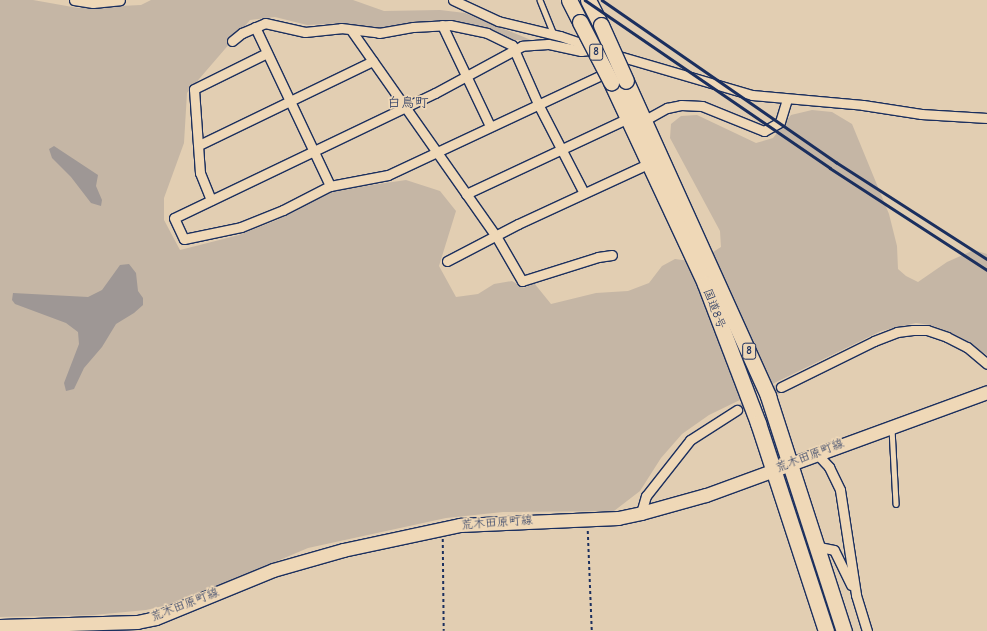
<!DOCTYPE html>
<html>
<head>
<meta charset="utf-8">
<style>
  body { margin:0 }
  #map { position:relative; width:987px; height:631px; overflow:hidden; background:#e2ceb2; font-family:"Comic Neue","Klee One",sans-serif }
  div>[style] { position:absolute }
  .green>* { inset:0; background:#c5b6a5 }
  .water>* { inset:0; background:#9e9795 }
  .minor-tunnel>* { height:9px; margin-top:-4.5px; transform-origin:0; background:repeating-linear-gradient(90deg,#baaea1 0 9px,transparent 0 13.5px) }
  .path>* { height:1.5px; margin-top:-0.75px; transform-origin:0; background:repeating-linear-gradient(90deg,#1b2f5e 0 3px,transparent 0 6px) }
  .roads { filter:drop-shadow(1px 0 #1b2f5e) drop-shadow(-1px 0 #1b2f5e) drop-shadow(0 1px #1b2f5e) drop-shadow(0 -1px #1b2f5e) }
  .service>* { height:4.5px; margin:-2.25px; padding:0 2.25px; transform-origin:2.25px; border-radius:2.25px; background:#efd8b7 }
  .minor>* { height:9px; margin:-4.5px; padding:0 4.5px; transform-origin:4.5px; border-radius:4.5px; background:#efd8b7 }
  .secondary>* { height:13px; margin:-6.5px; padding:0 6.5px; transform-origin:6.5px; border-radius:6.5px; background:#efd8b7 }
  .trunk>* { height:15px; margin:-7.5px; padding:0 7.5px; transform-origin:7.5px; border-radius:7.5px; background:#efd8b7 }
  .rail>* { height:2.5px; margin:-1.25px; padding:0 1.25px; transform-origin:1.25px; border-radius:1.25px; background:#1b2f5e }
  .bridges { filter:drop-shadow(1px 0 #1b2f5e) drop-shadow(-1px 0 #1b2f5e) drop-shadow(0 1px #1b2f5e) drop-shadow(0 -1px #1b2f5e) }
  .trunk-bridge>* { height:15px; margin:-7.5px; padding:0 7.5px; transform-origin:7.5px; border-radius:7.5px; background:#efd8b7 }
  span { translate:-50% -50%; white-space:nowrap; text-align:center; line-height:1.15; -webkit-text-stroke:3.5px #efd8b7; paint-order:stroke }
  .shield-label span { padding:1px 3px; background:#efd8b7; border:1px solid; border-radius:3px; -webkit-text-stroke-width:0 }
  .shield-label { font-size:11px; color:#1b2f5e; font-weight:700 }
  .street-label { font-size:12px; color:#1b2f5e }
  .quarter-label { font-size:14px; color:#1b2f5e }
</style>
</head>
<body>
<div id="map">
  <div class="green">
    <div style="clip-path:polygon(0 0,33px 0,78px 8px,141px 5px,151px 0,353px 0,384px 11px,440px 10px,465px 13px,531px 40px,511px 40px,463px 24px,379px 29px,344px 23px,307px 25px,275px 17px,250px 20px,187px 93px,184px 143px,164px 198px,164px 220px,180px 250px,239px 235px,277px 220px,331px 191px,406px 180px,440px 191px,456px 211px,439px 266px,456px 297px,478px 294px,494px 284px,512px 281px,524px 288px,534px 283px,551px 304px,596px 293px,628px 291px,649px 283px,662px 266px,675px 259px,697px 262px,721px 247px,720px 231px,670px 138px,671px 124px,681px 116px,697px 115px,756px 143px,773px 138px,791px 115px,812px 110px,832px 112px,852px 124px,889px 214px,897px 246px,898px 269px,906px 276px,918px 282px,947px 262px,974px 250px,987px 254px,987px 355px,950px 332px,930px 325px,916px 323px,881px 331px,709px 415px,682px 434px,661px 458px,640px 491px,614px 511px,503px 512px,446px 518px,308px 548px,180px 602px,146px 610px,94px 615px,0 617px)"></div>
  </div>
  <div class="water">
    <div style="clip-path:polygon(54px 146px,98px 175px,96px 186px,102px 200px,101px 206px,91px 203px,71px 177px,52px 158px,49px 149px)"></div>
    <div style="clip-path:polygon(129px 264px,136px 273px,138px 291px,143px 298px,143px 305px,134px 313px,116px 324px,102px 347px,84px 368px,74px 389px,66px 391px,64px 383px,79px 344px,78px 332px,66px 323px,15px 304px,12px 300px,13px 293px,88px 297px,102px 290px,120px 265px)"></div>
  </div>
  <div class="minor-tunnel">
    <div style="left:737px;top:410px;width:50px;rotate:-27.6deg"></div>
  </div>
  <div class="path">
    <div style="left:588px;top:531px;width:100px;rotate:87.7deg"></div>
    <div style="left:443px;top:539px;width:92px;rotate:89.4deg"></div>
  </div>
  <div class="roads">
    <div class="service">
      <div style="left:540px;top:0;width:38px;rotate:68deg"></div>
      <div style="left:892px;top:429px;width:75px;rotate:86.9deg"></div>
    </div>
    <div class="minor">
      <div style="left:74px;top:0;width:19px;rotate:9deg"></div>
      <div style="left:93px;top:3px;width:27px;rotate:-6deg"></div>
      <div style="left:453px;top:0;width:50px;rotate:25deg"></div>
      <div style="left:498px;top:21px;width:64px;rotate:13.6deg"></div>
      <div style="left:560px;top:36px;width:36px;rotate:19deg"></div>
      <div style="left:442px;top:25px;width:112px;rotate:64.6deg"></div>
      <div style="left:255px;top:27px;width:176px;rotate:64.7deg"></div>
      <div style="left:351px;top:30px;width:252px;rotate:54.9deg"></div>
      <div style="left:496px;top:236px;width:52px;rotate:60deg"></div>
      <div style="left:522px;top:281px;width:80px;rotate:-17.5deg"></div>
      <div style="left:598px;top:257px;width:14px;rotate:-8deg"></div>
      <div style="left:232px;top:41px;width:13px;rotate:-39deg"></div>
      <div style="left:242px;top:33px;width:25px;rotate:-23deg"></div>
      <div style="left:265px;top:23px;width:41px;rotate:12.7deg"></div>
      <div style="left:305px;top:32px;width:36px;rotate:-6deg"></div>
      <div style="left:341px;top:28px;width:38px;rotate:7deg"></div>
      <div style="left:379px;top:33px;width:35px;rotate:-10deg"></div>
      <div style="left:413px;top:27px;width:37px;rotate:-3deg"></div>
      <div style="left:450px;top:25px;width:38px;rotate:12deg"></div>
      <div style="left:487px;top:33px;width:28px;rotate:26deg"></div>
      <div style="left:512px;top:45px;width:64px;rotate:66.2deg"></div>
      <div style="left:538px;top:104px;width:100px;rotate:62.7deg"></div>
      <div style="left:597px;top:49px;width:16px;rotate:173deg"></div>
      <div style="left:581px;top:51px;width:34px;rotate:-168deg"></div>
      <div style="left:548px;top:44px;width:26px;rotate:176deg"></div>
      <div style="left:522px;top:46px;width:99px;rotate:151.6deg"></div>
      <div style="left:435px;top:93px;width:289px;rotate:154.4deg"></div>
      <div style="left:174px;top:218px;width:23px;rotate:65deg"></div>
      <div style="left:184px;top:239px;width:58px;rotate:-11.9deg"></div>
      <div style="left:241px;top:227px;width:45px;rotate:-22deg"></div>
      <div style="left:283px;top:210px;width:53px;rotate:-27.1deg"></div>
      <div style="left:330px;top:186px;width:59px;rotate:-10.7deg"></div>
      <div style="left:388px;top:175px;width:241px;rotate:-25.1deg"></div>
      <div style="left:612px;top:54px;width:146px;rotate:16.3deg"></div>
      <div style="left:752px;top:95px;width:111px;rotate:5.1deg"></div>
      <div style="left:863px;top:105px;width:59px;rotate:8.8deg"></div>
      <div style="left:921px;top:114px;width:66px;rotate:3.5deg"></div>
      <div style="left:645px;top:120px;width:25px;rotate:-29deg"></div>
      <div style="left:667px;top:108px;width:14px;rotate:-12deg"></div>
      <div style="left:681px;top:105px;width:21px;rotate:3deg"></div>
      <div style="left:702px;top:106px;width:67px;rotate:22deg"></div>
      <div style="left:764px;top:131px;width:18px;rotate:-29deg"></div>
      <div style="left:780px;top:122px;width:24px;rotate:-73deg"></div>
      <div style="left:199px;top:145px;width:193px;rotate:-25.8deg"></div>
      <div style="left:466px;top:194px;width:179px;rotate:-25.1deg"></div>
      <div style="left:211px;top:200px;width:29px;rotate:-112deg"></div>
      <div style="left:200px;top:173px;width:84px;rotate:-94.1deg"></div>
      <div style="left:194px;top:89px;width:81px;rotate:-26.3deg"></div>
      <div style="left:447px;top:261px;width:80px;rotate:-27.5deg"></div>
      <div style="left:518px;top:224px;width:145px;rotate:-24.8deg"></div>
      <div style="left:781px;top:387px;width:104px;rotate:-26.3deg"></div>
      <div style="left:874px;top:341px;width:25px;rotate:-21deg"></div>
      <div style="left:897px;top:332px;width:16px;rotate:-7deg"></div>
      <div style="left:913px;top:330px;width:14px"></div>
      <div style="left:927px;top:330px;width:21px;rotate:19deg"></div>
      <div style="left:947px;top:337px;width:22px;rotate:27deg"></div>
      <div style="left:967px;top:347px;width:26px;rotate:40deg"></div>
      <div style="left:817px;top:454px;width:18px;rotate:47deg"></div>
      <div style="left:829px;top:467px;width:25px;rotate:64deg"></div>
      <div style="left:840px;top:490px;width:106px;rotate:81.3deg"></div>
      <div style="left:856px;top:595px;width:38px;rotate:73deg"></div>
      <div style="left:641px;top:513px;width:18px;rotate:-74deg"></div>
      <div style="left:646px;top:496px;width:71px;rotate:-51.8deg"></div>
      <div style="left:690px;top:440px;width:56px;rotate:-32.6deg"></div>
      <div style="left:819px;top:547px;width:15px;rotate:11deg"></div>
      <div style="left:834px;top:550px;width:39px;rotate:64deg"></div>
    </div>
    <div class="secondary">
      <div style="left:0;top:626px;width:137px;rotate:-1.7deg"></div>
      <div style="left:137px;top:622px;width:19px;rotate:-12deg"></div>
      <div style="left:156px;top:618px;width:126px;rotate:-22.3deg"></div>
      <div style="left:273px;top:570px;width:73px;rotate:-15.9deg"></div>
      <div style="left:343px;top:550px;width:120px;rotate:-12.1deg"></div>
      <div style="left:460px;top:525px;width:158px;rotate:-2.5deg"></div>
      <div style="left:618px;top:518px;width:24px;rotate:-12deg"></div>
      <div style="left:641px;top:513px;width:67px;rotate:-15.5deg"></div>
      <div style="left:706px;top:495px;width:299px;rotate:-20.1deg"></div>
    </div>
    <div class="trunk">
      <div style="left:569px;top:0;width:25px;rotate:63deg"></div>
      <div style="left:588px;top:0;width:28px;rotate:63deg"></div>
      <div style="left:626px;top:81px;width:346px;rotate:65.7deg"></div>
      <div style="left:768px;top:396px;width:247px;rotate:72.1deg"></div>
      <div style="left:611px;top:82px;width:223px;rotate:65deg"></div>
      <div style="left:705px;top:284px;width:149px;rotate:69.1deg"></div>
      <div style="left:758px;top:423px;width:219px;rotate:71.9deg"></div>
    </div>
  </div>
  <div class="rail">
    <div style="left:585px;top:0;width:297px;rotate:34.4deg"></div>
    <div style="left:830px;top:168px;width:187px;rotate:33deg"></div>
    <div style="left:602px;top:0;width:285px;rotate:34.7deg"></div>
    <div style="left:836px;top:162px;width:179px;rotate:32.7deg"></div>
  </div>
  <div class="bridges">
    <div class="trunk-bridge">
      <div style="left:580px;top:22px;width:68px;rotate:62.7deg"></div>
      <div style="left:601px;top:25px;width:61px;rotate:65.9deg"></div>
    </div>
  </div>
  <div class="shield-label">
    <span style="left:596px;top:52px">8</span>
    <span style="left:749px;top:351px">8</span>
  </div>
  <div class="street-label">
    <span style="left:714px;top:309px;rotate:69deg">国道8号</span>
    <span style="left:810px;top:456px;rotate:-21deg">荒木田原町線</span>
    <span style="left:497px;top:523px;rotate:-4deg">荒木田原町線</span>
    <span style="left:185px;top:605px;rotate:-21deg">荒木田原町線</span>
  </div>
  <div class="quarter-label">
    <span style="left:408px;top:103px">白鳥町</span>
  </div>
</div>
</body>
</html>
